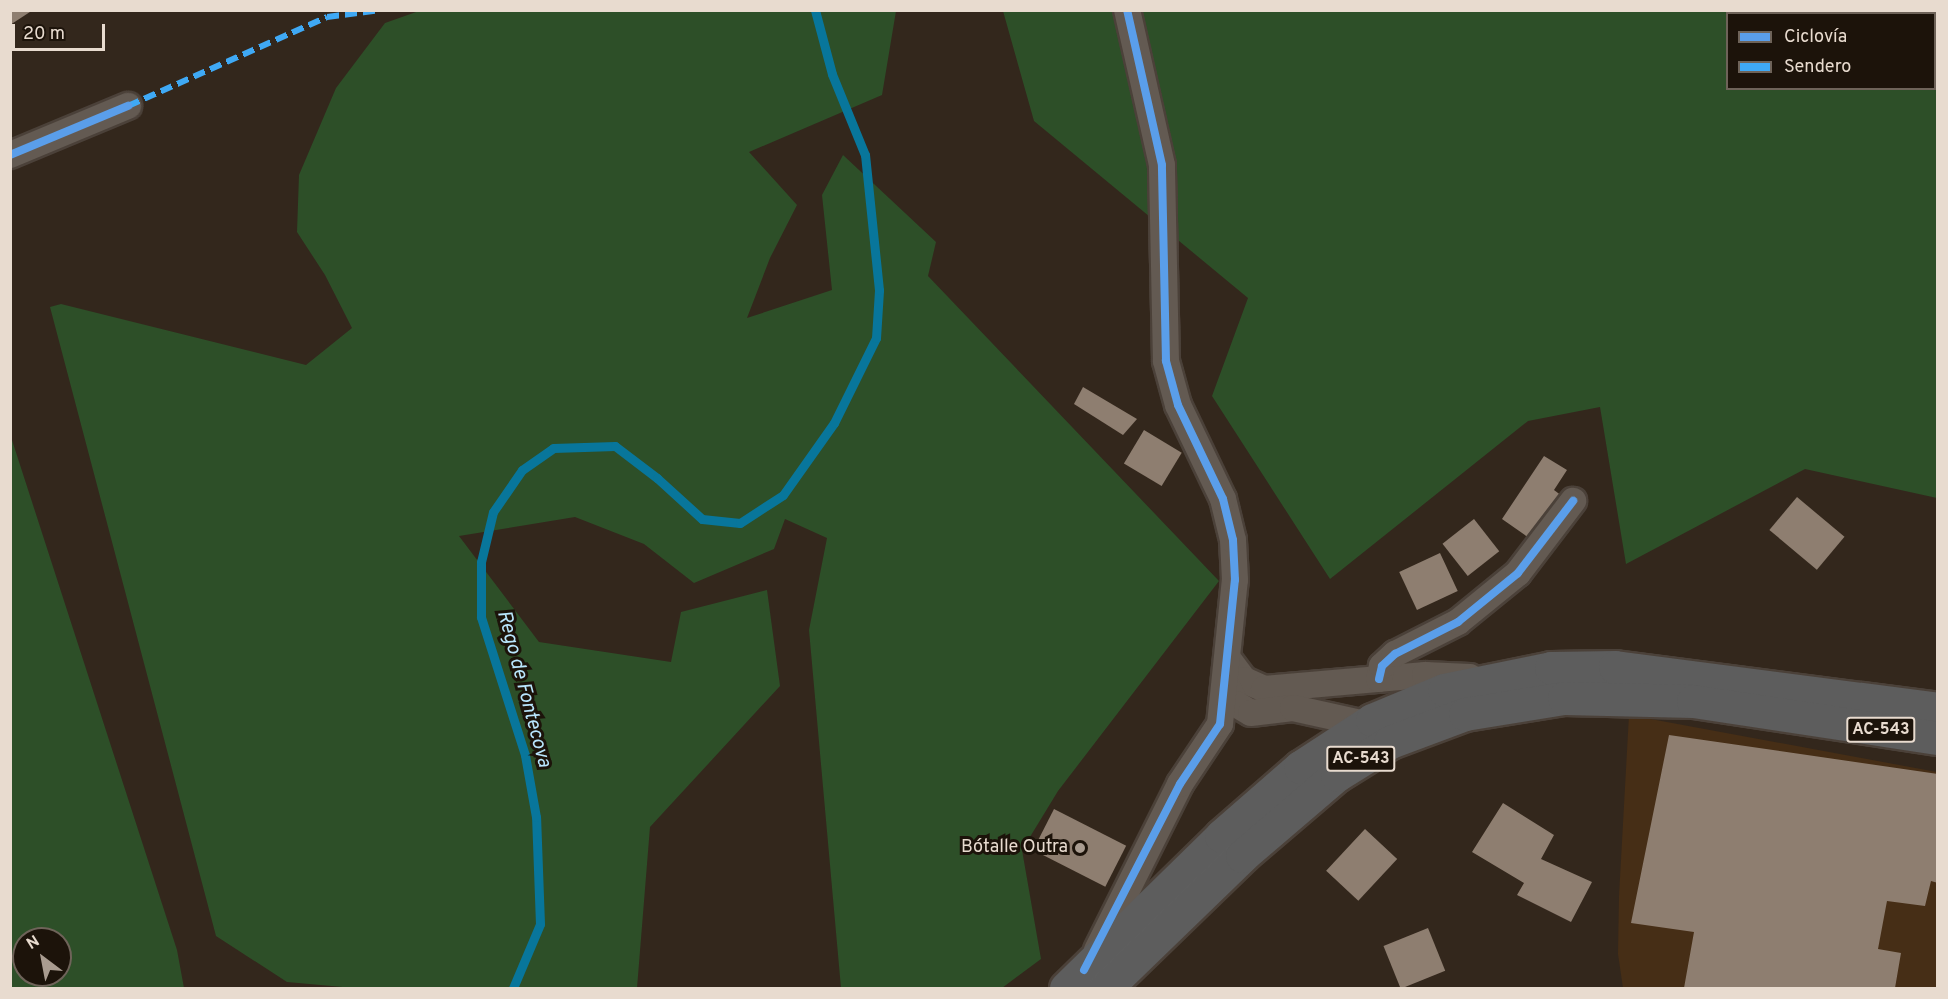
<!DOCTYPE html>
<html>
<head>
<meta charset="utf-8">
<style>
  body { margin:0 }
  #map { position:relative; width:1948px; height:999px; overflow:hidden; background:#33271c; font-family:Overpass,sans-serif }
  div>[style] { position:absolute }
  .built>* { inset:0; background:#462e16 }
  .green>* { inset:0; background:#2d4f28 }
  .stream>* { height:9px; margin:-4.5px; padding:0 4.5px; transform-origin:4.5px; border-radius:4.5px; background:#08769b }
  .building>* { inset:0; background:#8e7e70; transform-origin:0 0 }
  .roads { filter:drop-shadow(2px 0 #4b4139) drop-shadow(-2px 0 #4b4139) drop-shadow(0 2px #4b4139) drop-shadow(0 -2px #4b4139) }
  .street>* { height:26px; margin:-13px; padding:0 13px; transform-origin:13px; border-radius:13px; background:#635a52 }
  .primary>* { height:33px; margin:-16.5px; padding:0 16.5px; transform-origin:16.5px; border-radius:16.5px; background:#5d5d5d }
  .quiet>* { height:6px; margin-top:-3px; transform-origin:0; background:repeating-linear-gradient(90deg,#3fa9f5 0 12px,transparent 0 18px) }
  .cycleway>* { height:8px; margin:-4px; padding:0 4px; transform-origin:4px; border-radius:4px; background:#5a9eea }
  .dots>* { width:16px; height:16px; translate:-50% -50%; box-sizing:border-box; border:3px solid #1c130a; border-radius:50% }
  span { translate:-50% -50%; white-space:nowrap; text-align:center; line-height:1.15; -webkit-text-stroke:6px #1c130a; paint-order:stroke }
  .shield-label span { padding:2px 4px; background:#1c130a; border:2px solid; border-radius:4px; -webkit-text-stroke-width:0 }
  .shield-label { font-size:16px; color:#e8dbcf; font-weight:700 }
  .poi-label { font-size:18px; color:#e8dbcf }
  .right { translate:-100% -50%; text-align:right }
  .water-label { font-size:20px; color:#b9e6fd; font-style:italic }
  .frame { position:absolute; inset:0; border:12px solid #e8dbcf; pointer-events:none }
  .legend { position:absolute; left:1726px; top:12px; width:210px; height:78px; box-sizing:border-box; background:#1c130a; border:2px solid #6e6359; margin:0; padding:8px 10px; list-style:none; font-size:18px; color:#e8dbcf }
  .legend li { display:flex; align-items:center; gap:12px; height:30px }
  .legend b { width:30px; border:2px solid #6e6359 }
  .north { position:absolute; left:12px; top:927px; width:60px; height:60px; box-sizing:border-box; background:#1c130a; border:2px solid #6e6359; border-radius:50%; rotate:328deg; font-size:16px; font-weight:700; line-height:24px; text-align:center; color:#e8dbcf }
  .north::after { content:''; display:block; margin:auto; width:21px; height:27px; background:#a99c90; clip-path:polygon(50% 0,100% 100%,50% 72%,0 100%) }
  .scale { position:absolute; left:12px; top:24px; width:93px; height:27px; box-sizing:border-box; border:3px solid #e8dbcf; border-top:0; padding-left:8px; font-size:18px; line-height:21px; white-space:nowrap; color:#e8dbcf; -webkit-text-stroke:4px #1c130a; paint-order:stroke }
</style>
</head>
<body>
<div id="map">
  <div class="built">
    <div style="clip-path:polygon(1629px 715px,1937px 772px,1937px 988px,1623px 988px,1618px 954px,1619px 896px)"></div>
  </div>
  <div class="green">
    <div style="clip-path:polygon(419px 11px,896px 11px,882px 95px,749px 152px,797px 205px,770px 258px,747px 318px,832px 290px,822px 195px,843px 155px,936px 242px,928px 276px,1219px 581px,1058px 791px,1022px 850px,1041px 959px,1002px 988px,841px 988px,809px 630px,827px 538px,785px 519px,774px 549px,694px 583px,644px 544px,575px 517px,459px 536px,539px 642px,671px 662px,681px 612px,767px 590px,780px 686px,650px 827px,637px 988px,354px 988px,287px 982px,216px 936px,50px 307px,61px 304px,306px 365px,352px 328px,325px 275px,297px 232px,299px 175px,336px 88px,385px 23px)"></div>
    <div style="clip-path:polygon(evenodd,1003px 11px,1937px 11px,1937px 498px,1805px 469px,1626px 564px,1600px 407px,1528px 421px,1330px 579px,1212px 396px,1248px 298px,1034px 121px,1003px 11px,1728px 14px,1934px 14px,1934px 88px,1728px 88px,1728px 14px)"></div>
    <div style="clip-path:polygon(evenodd,11px 437px,177px 950px,184px 988px,11px 988px,11px 437px,24px 939px,60px 939px,60px 975px,24px 975px,24px 939px)"></div>
  </div>
  <div class="stream">
    <div style="left:513px;top:988px;width:69px;rotate:-67.1deg"></div>
    <div style="left:540px;top:924px;width:107px;rotate:-92.1deg"></div>
    <div style="left:536px;top:817px;width:63px;rotate:-100.1deg"></div>
    <div style="left:525px;top:755px;width:145px;rotate:-107.7deg"></div>
    <div style="left:481px;top:617px;width:55px;rotate:-90deg"></div>
    <div style="left:481px;top:562px;width:51px;rotate:-76.5deg"></div>
    <div style="left:493px;top:512px;width:51px;rotate:-55.4deg"></div>
    <div style="left:522px;top:470px;width:38px;rotate:-35deg"></div>
    <div style="left:553px;top:448px;width:62px;rotate:-1.8deg"></div>
    <div style="left:615px;top:446px;width:53px;rotate:37.3deg"></div>
    <div style="left:657px;top:478px;width:61px;rotate:42.3deg"></div>
    <div style="left:702px;top:519px;width:38px;rotate:6deg"></div>
    <div style="left:740px;top:523px;width:51px;rotate:-33.1deg"></div>
    <div style="left:783px;top:495px;width:88px;rotate:-54.7deg"></div>
    <div style="left:834px;top:423px;width:95px;rotate:-63.7deg"></div>
    <div style="left:876px;top:338px;width:48px;rotate:-86.4deg"></div>
    <div style="left:879px;top:290px;width:136px;rotate:-95.9deg"></div>
    <div style="left:865px;top:155px;width:87px;rotate:-112.2deg"></div>
    <div style="left:832px;top:74px;width:66px;rotate:-104.9deg"></div>
  </div>
  <div class="building">
    <div style="clip-path:polygon(10px 10px,33px 10px,10px 25px)"></div>
    <div style="clip-path:polygon(1083px 387px,1137px 419px,1123px 435px,1074px 404px)"></div>
    <div style="left:1144px;top:430px;width:44px;height:39px;rotate:31deg"></div>
    <div style="clip-path:polygon(1544px 456px,1567px 470px,1554px 490px,1562px 496px,1532px 540px,1502px 519px)"></div>
    <div style="left:1797px;top:497px;width:62px;height:43px;rotate:40deg"></div>
    <div style="left:1474px;top:519px;width:41px;height:40px;rotate:52deg"></div>
    <div style="left:1440px;top:553px;width:42px;height:45px;rotate:65deg"></div>
    <div style="clip-path:polygon(1669px 735px,1938px 774px,1938px 883px,1931px 881px,1925px 906px,1887px 901px,1878px 949px,1901px 953px,1895px 988px,1684px 988px,1694px 932px,1631px 923px)"></div>
    <div style="clip-path:polygon(1503px 803px,1554px 835px,1541px 859px,1592px 882px,1571px 922px,1517px 895px,1524px 883px,1472px 852px)"></div>
    <div style="left:1054px;top:809px;width:81px;height:46px;rotate:27deg"></div>
    <div style="left:1365px;top:829px;width:44px;height:57px;rotate:43deg"></div>
    <div style="left:1428px;top:928px;width:46px;height:48px;rotate:68deg"></div>
  </div>
  <div class="roads">
    <div class="street">
      <div style="left:10px;top:155px;width:128px;rotate:-22.6deg"></div>
      <div style="left:1229px;top:660px;width:25px;rotate:53deg"></div>
      <div style="left:1244px;top:680px;width:22px;rotate:24deg"></div>
      <div style="left:1264px;top:689px;width:162px;rotate:-5deg"></div>
      <div style="left:1425px;top:675px;width:45px;rotate:2.5deg"></div>
      <div style="left:1379px;top:679px;width:13px;rotate:-77deg"></div>
      <div style="left:1382px;top:666px;width:18px;rotate:-43deg"></div>
      <div style="left:1395px;top:654px;width:71px;rotate:-26.9deg"></div>
      <div style="left:1458px;top:622px;width:77px;rotate:-39.2deg"></div>
      <div style="left:1518px;top:573px;width:91px;rotate:-52.6deg"></div>
      <div style="left:1226px;top:683px;width:23px;rotate:65deg"></div>
      <div style="left:1236px;top:704px;width:17px;rotate:31deg"></div>
      <div style="left:1251px;top:713px;width:42px;rotate:-6.8deg"></div>
      <div style="left:1293px;top:708px;width:74px;rotate:12.5deg"></div>
      <div style="left:1097px;top:950px;width:186px;rotate:-63.4deg"></div>
      <div style="left:1180px;top:784px;width:72px;rotate:-56.3deg"></div>
      <div style="left:1220px;top:724px;width:145px;rotate:-84.1deg"></div>
      <div style="left:1235px;top:580px;width:40px;rotate:-92.9deg"></div>
      <div style="left:1233px;top:540px;width:42px;rotate:-103.7deg"></div>
      <div style="left:1223px;top:499px;width:104px;rotate:-115.6deg"></div>
      <div style="left:1178px;top:405px;width:46px;rotate:-105.3deg"></div>
      <div style="left:1166px;top:361px;width:196px;rotate:-91.2deg"></div>
      <div style="left:1162px;top:165px;width:159px;rotate:-102.7deg"></div>
    </div>
    <div class="primary">
      <div style="left:1066px;top:988px;width:217px;rotate:-44.4deg"></div>
      <div style="left:1221px;top:836px;width:105px;rotate:-41.1deg"></div>
      <div style="left:1300px;top:767px;width:86px;rotate:-33.1deg"></div>
      <div style="left:1372px;top:720px;width:78px;rotate:-22.6deg"></div>
      <div style="left:1444px;top:690px;width:109px;rotate:-11.6deg"></div>
      <div style="left:1551px;top:668px;width:64px;rotate:-0.9deg"></div>
      <div style="left:1615px;top:667px;width:326px;rotate:7.4deg"></div>
      <div style="left:1106px;top:988px;width:190px;rotate:-44.1deg"></div>
      <div style="left:1242px;top:856px;width:125px;rotate:-40.5deg"></div>
      <div style="left:1337px;top:775px;width:62px;rotate:-31.9deg"></div>
      <div style="left:1390px;top:742px;width:80px;rotate:-20.5deg"></div>
      <div style="left:1465px;top:714px;width:100px;rotate:-9.2deg"></div>
      <div style="left:1564px;top:698px;width:129px;rotate:1.3deg"></div>
      <div style="left:1693px;top:701px;width:248px;rotate:8.6deg"></div>
    </div>
  </div>
  <div class="quiet">
    <div style="left:128px;top:106px;width:218px;rotate:-24.1deg"></div>
    <div style="left:327px;top:17px;width:54px;rotate:-7.4deg"></div>
  </div>
  <div class="cycleway">
    <div style="left:10px;top:155px;width:128px;rotate:-22.6deg"></div>
    <div style="left:1379px;top:679px;width:13px;rotate:-77deg"></div>
    <div style="left:1382px;top:666px;width:18px;rotate:-43deg"></div>
    <div style="left:1395px;top:654px;width:71px;rotate:-26.9deg"></div>
    <div style="left:1458px;top:622px;width:77px;rotate:-39.2deg"></div>
    <div style="left:1518px;top:573px;width:91px;rotate:-52.6deg"></div>
    <div style="left:1084px;top:970px;width:209px;rotate:-62.7deg"></div>
    <div style="left:1180px;top:784px;width:72px;rotate:-56.3deg"></div>
    <div style="left:1220px;top:724px;width:145px;rotate:-84.1deg"></div>
    <div style="left:1235px;top:580px;width:40px;rotate:-92.9deg"></div>
    <div style="left:1233px;top:540px;width:42px;rotate:-103.7deg"></div>
    <div style="left:1223px;top:499px;width:104px;rotate:-115.6deg"></div>
    <div style="left:1178px;top:405px;width:46px;rotate:-105.3deg"></div>
    <div style="left:1166px;top:361px;width:196px;rotate:-91.2deg"></div>
    <div style="left:1162px;top:165px;width:159px;rotate:-102.7deg"></div>
  </div>
  <div class="dots">
    <div style="left:1080px;top:848px;background:#a99c90"></div>
  </div>
  <div class="shield-label">
    <span style="left:1881px;top:730px">AC-543</span>
    <span style="left:1361px;top:759px">AC-543</span>
  </div>
  <div class="poi-label">
    <span class="right" style="left:1068px;top:848px">Bótalle Outra</span>
  </div>
  <div class="water-label">
    <span style="left:523px;top:689px;rotate:75deg">Rego de Fontecova</span>
  </div>
  <div class="frame"></div>
  <ul class="legend">
  <li><b style="height:8px;background:#5a9eea"></b>Ciclovía</li>
  <li><b style="height:8px;background:#3fa9f5"></b>Sendero</li>
  </ul>
  <div class="north">N</div>
  <div class="scale">20 m</div>
</div>
</body>
</html>
